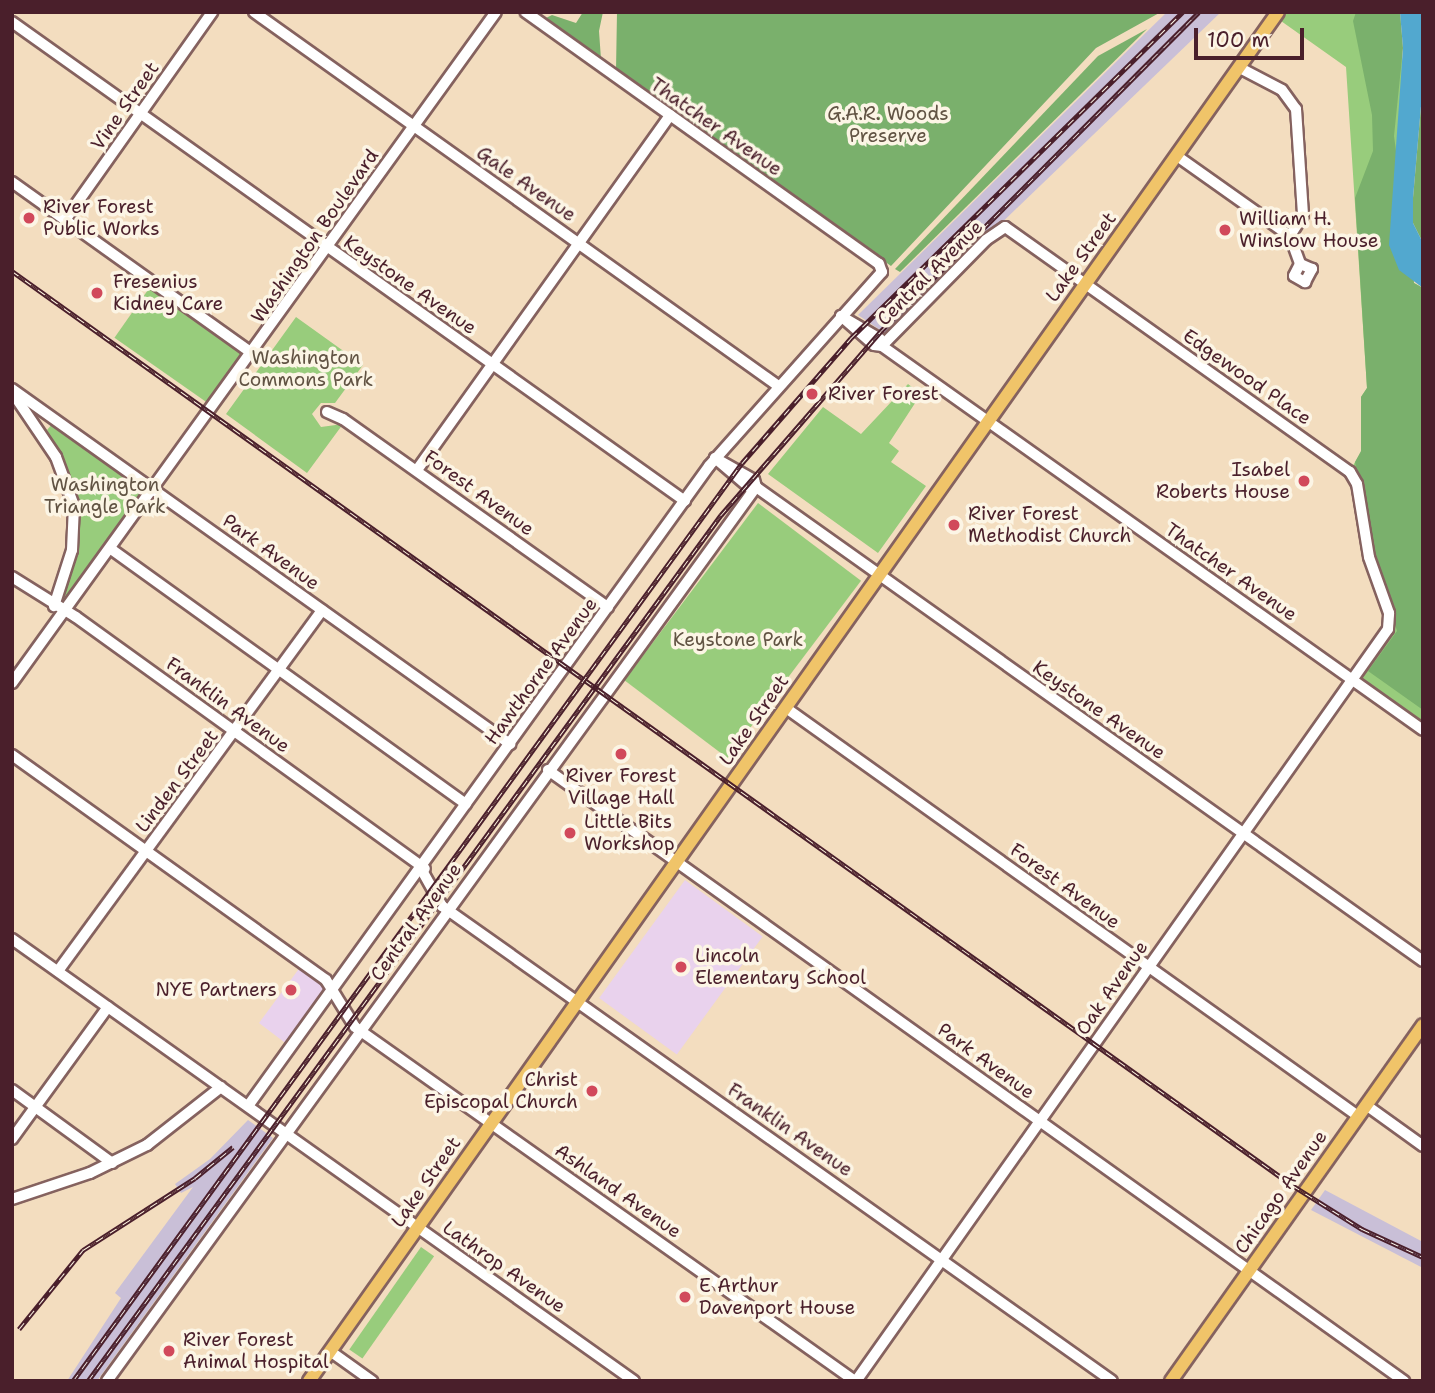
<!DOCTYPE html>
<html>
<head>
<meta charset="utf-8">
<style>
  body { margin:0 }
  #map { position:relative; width:1435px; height:1393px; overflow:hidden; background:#f3ddbf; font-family:"Shantell Sans",sans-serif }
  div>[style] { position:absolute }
  .built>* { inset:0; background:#e9d2ed; transform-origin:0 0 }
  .industrial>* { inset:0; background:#c9bfd7 }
  .green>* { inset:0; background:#98cc7c; transform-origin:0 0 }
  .forest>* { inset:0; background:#7ab06c }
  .water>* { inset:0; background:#52a8cf }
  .roads { filter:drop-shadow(2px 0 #85625f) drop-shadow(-2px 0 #85625f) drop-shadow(0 2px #85625f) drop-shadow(0 -2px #85625f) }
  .minor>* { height:10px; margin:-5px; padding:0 5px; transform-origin:5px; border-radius:5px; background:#fff }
  .major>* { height:12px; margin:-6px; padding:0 6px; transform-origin:6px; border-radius:6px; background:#f0c469 }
  .rail>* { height:5px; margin-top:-2.5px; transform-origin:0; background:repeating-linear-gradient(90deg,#fcf5e5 0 8px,#4a1f2b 0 16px); box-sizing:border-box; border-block:2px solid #4a1f2b }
  .dots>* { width:19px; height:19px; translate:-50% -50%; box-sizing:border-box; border:4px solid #fcf5e5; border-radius:50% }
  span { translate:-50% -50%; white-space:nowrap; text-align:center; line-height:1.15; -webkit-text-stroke:7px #fcf5e5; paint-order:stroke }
  .street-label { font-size:19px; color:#4a1f2b }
  .park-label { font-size:19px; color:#615343 }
  .poi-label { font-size:19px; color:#4a1f2b }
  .left { translate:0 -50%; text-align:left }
  .right { translate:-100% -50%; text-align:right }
  .frame { position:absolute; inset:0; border:14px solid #4a1f2b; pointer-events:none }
  .scale { position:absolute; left:1194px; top:28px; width:110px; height:32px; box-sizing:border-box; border:4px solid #4a1f2b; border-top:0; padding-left:9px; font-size:21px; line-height:24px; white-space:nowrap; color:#4a1f2b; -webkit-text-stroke:5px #fcf5e5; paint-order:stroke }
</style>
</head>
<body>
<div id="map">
  <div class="built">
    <div style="left:685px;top:880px;width:96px;height:146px;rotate:36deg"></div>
    <div style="clip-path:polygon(301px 966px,323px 983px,325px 990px,288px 1045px,259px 1023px)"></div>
  </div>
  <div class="industrial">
    <div style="clip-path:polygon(1167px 12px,1221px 12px,886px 334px,858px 315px)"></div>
    <div style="clip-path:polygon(248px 1120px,273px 1138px,97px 1381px,67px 1381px,121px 1298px,115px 1293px,193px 1187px,181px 1193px,175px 1184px,210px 1159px)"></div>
    <div style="clip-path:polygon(1325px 1190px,1423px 1242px,1423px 1268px,1311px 1210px)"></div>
  </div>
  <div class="green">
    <div style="clip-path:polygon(1287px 12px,1400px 12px,1414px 283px,1423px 288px,1423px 723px,1361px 678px,1393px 630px,1395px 617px,1370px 537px,1361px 479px,1352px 467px,1362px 451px,1361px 397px,1367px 388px,1346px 67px,1281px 21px)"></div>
    <div style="left:150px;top:287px;width:113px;height:62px;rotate:35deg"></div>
    <div style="clip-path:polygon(296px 317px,363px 365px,335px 403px,321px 403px,312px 414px,321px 427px,343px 424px,307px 473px,226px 414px)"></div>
    <div style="clip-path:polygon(908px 384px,921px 394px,889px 443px,899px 451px,891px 462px,926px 486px,878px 553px,768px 474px,823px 407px,861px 434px)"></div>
    <div style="clip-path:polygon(53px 423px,143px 488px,144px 493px,67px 597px,63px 594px,77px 551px,78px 517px,72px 483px,47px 430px)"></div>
    <div style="left:758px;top:503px;width:129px;height:222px;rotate:37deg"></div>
    <div style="left:421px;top:1247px;width:16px;height:125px;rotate:35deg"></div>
  </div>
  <div class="forest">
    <div style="clip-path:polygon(583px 12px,603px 12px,599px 31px,601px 59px,544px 19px,552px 15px,576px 23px)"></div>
    <div style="clip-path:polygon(617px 12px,1161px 12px,1096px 48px,891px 266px,616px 70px)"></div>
    <div style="clip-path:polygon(1356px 12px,1400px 12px,1403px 48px,1394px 136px,1414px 283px,1423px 288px,1423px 710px,1368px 671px,1397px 631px,1374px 559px,1355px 462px,1361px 451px,1361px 397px,1367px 388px,1355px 198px,1373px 151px,1372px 115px,1353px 21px)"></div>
    <div style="clip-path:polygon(1147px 29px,900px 272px,895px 269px,1098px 56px)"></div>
    <div style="clip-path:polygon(1423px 83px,1423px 243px,1413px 223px,1413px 198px)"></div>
  </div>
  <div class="water">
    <div style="clip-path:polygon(1400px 12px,1423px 12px,1423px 83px,1413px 198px,1413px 223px,1423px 243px,1423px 288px,1399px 270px,1389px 245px,1403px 48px)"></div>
  </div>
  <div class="roads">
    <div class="minor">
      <div style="left:254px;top:12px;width:642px;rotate:35.5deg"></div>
      <div style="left:12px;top:22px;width:826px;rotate:35.44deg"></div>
      <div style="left:1240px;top:68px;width:47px;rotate:27.6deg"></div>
      <div style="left:1282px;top:90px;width:24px;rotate:54deg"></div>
      <div style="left:1296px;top:109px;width:106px;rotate:86.2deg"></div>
      <div style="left:1303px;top:215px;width:25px;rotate:122deg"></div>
      <div style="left:1290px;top:236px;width:30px;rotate:70deg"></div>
      <div style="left:1300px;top:264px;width:13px;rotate:117deg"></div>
      <div style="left:1294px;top:276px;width:13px;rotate:29deg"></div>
      <div style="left:1305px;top:282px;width:15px;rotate:-62deg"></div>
      <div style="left:1312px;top:269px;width:13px;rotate:-157deg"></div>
      <div style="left:1177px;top:156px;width:138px;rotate:35.3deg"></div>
      <div style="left:12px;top:182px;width:296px;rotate:35.5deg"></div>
      <div style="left:65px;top:220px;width:255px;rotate:-54.7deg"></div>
      <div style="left:841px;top:316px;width:44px;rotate:41.3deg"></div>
      <div style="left:874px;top:345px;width:8px;rotate:7deg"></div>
      <div style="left:882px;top:346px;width:663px;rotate:35.37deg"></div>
      <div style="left:841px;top:316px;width:45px;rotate:30.5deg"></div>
      <div style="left:880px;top:339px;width:7px;rotate:74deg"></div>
      <div style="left:12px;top:389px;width:612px;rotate:35.48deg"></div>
      <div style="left:14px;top:395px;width:75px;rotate:55.9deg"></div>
      <div style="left:56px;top:457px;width:52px;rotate:69.8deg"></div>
      <div style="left:74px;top:506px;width:44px;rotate:92.6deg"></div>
      <div style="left:72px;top:550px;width:59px;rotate:107.8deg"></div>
      <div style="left:327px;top:412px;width:17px;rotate:24deg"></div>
      <div style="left:343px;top:419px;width:325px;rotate:35.4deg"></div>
      <div style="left:715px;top:458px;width:45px;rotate:40.5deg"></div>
      <div style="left:749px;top:487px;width:7px"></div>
      <div style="left:756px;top:487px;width:818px;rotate:35.4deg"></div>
      <div style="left:715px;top:458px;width:45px;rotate:29.4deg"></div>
      <div style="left:754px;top:480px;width:7px;rotate:74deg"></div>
      <div style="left:417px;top:470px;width:436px;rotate:-54.5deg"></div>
      <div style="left:111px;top:549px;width:437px;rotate:35.7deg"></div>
      <div style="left:12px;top:577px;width:75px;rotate:32deg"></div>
      <div style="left:76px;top:617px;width:430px;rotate:35.8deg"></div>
      <div style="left:12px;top:683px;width:827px;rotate:-54.2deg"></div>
      <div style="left:786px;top:708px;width:703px;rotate:35.5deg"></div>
      <div style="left:12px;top:755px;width:386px;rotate:35.6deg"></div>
      <div style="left:326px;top:980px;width:55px;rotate:58.3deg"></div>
      <div style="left:355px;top:1027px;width:613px;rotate:35.3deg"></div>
      <div style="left:548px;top:770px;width:1052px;rotate:35.52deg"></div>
      <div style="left:420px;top:867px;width:45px;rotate:60.6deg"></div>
      <div style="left:442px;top:906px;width:821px;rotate:35.33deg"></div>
      <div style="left:12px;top:939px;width:763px;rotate:35.4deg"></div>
      <div style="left:58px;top:971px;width:447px;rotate:-53.8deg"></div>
      <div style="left:12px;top:1090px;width:124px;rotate:36.1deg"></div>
      <div style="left:1366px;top:1105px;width:70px;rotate:35.7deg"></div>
      <div style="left:248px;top:1106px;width:789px;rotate:-54.23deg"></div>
      <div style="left:709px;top:466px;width:260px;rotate:-48.3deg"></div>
      <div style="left:882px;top:272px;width:9px;rotate:-111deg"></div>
      <div style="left:879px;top:264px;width:434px;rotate:-144.5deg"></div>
      <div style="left:12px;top:1139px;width:163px;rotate:-54deg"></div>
      <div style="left:12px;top:1199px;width:82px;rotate:-18.4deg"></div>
      <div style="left:90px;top:1173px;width:64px;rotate:-26.2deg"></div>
      <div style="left:147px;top:1145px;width:94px;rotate:-38.1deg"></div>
      <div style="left:330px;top:1351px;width:52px;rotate:35.5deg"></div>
      <div style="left:107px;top:1381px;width:1105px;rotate:-54.02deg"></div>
      <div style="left:856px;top:1381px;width:921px;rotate:-54.72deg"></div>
      <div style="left:1388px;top:629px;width:16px;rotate:-86deg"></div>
      <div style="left:1389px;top:613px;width:59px;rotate:-109.7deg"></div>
      <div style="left:1369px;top:557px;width:74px;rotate:-99.3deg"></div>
      <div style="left:1357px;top:484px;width:14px;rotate:-120deg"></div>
      <div style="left:1350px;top:472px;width:423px;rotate:-144.6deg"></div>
      <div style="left:1005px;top:227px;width:23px;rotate:146deg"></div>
      <div style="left:986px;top:240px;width:148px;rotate:134.5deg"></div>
    </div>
    <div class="major">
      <div style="left:309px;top:1381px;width:1677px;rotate:-54.71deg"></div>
      <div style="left:1171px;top:1381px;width:436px;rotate:-54.7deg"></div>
    </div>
  </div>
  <div class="rail">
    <div style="left:12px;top:271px;width:1573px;rotate:35.53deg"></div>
    <div style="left:1292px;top:1185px;width:83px;rotate:32.2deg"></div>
    <div style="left:1362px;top:1229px;width:67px;rotate:24.7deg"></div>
    <div style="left:19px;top:1329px;width:102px;rotate:-51deg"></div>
    <div style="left:83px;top:1250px;width:133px;rotate:-32.7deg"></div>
    <div style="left:195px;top:1178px;width:49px;rotate:-39.2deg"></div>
    <div style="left:73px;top:1381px;width:1136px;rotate:-53.92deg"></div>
    <div style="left:742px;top:463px;width:166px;rotate:-48.9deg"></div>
    <div style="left:851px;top:338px;width:465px;rotate:-44.5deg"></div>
    <div style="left:88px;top:1381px;width:1073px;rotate:-53.84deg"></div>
    <div style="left:721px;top:515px;width:244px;rotate:-49deg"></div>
    <div style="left:881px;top:331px;width:450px;rotate:-45.1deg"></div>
  </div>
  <div class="dots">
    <div style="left:29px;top:218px;background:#d1495b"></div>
    <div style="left:1225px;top:230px;background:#d1495b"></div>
    <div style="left:97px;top:293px;background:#d1495b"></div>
    <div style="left:812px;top:394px;background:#d1495b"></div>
    <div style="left:1304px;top:481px;background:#d1495b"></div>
    <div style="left:954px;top:525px;background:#d1495b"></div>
    <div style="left:621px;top:754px;background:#d1495b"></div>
    <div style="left:570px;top:833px;background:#d1495b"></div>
    <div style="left:681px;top:967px;background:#d1495b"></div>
    <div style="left:291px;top:990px;background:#d1495b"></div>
    <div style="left:592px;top:1091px;background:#d1495b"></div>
    <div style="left:685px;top:1297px;background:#d1495b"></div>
    <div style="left:169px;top:1351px;background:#d1495b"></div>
  </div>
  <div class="street-label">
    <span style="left:125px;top:106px;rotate:-55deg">Vine Street</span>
    <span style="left:716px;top:127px;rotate:35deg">Thatcher Avenue</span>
    <span style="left:526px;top:184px;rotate:35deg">Gale Avenue</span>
    <span style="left:315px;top:236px;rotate:-55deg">Washington Boulevard</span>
    <span style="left:1081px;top:257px;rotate:-54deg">Lake Street</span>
    <span style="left:930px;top:273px;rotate:-45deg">Central Avenue</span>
    <span style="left:410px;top:285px;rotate:35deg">Keystone Avenue</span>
    <span style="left:1247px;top:377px;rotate:35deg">Edgewood Place</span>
    <span style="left:479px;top:493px;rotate:36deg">Forest Avenue</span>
    <span style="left:271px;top:552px;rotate:36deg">Park Avenue</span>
    <span style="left:1231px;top:572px;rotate:35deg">Thatcher Avenue</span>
    <span style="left:541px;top:671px;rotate:-54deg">Hawthorne Avenue</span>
    <span style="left:228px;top:705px;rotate:36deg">Franklin Avenue</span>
    <span style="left:1099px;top:710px;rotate:35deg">Keystone Avenue</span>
    <span style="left:754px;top:720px;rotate:-55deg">Lake Street</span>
    <span style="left:177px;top:781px;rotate:-53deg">Linden Street</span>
    <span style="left:1065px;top:886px;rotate:36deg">Forest Avenue</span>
    <span style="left:416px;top:922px;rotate:-54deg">Central Avenue</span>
    <span style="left:1112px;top:988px;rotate:-55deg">Oak Avenue</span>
    <span style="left:986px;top:1061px;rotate:36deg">Park Avenue</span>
    <span style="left:790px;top:1130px;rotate:35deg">Franklin Avenue</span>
    <span style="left:426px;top:1182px;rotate:-55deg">Lake Street</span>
    <span style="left:618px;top:1191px;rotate:35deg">Ashland Avenue</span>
    <span style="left:1281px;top:1192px;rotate:-55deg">Chicago Avenue</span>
    <span style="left:504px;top:1267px;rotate:35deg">Lathrop Avenue</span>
  </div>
  <div class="park-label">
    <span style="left:888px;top:125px">G.A.R. Woods<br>Preserve</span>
    <span style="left:306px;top:369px">Washington<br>Commons Park</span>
    <span style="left:105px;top:496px">Washington<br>Triangle Park</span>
    <span style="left:738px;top:640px">Keystone Park</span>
  </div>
  <div class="poi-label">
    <span class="left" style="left:43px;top:218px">River Forest<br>Public Works</span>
    <span class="left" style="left:1239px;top:230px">William H.<br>Winslow House</span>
    <span class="left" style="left:113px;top:293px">Fresenius<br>Kidney Care</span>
    <span class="left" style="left:828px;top:394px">River Forest</span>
    <span class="right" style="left:1290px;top:481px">Isabel<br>Roberts House</span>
    <span class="left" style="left:968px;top:525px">River Forest<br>Methodist Church</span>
    <span style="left:621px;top:787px">River Forest<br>Village Hall</span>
    <span class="left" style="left:584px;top:833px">Little Bits<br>Workshop</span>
    <span class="left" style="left:695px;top:967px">Lincoln<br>Elementary School</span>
    <span class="right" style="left:277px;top:990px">NYE Partners</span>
    <span class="right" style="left:578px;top:1091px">Christ<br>Episcopal Church</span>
    <span class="left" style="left:699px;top:1297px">E Arthur<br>Davenport House</span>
    <span class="left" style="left:183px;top:1351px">River Forest<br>Animal Hospital</span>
  </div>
  <div class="frame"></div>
  <div class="scale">100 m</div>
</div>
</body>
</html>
